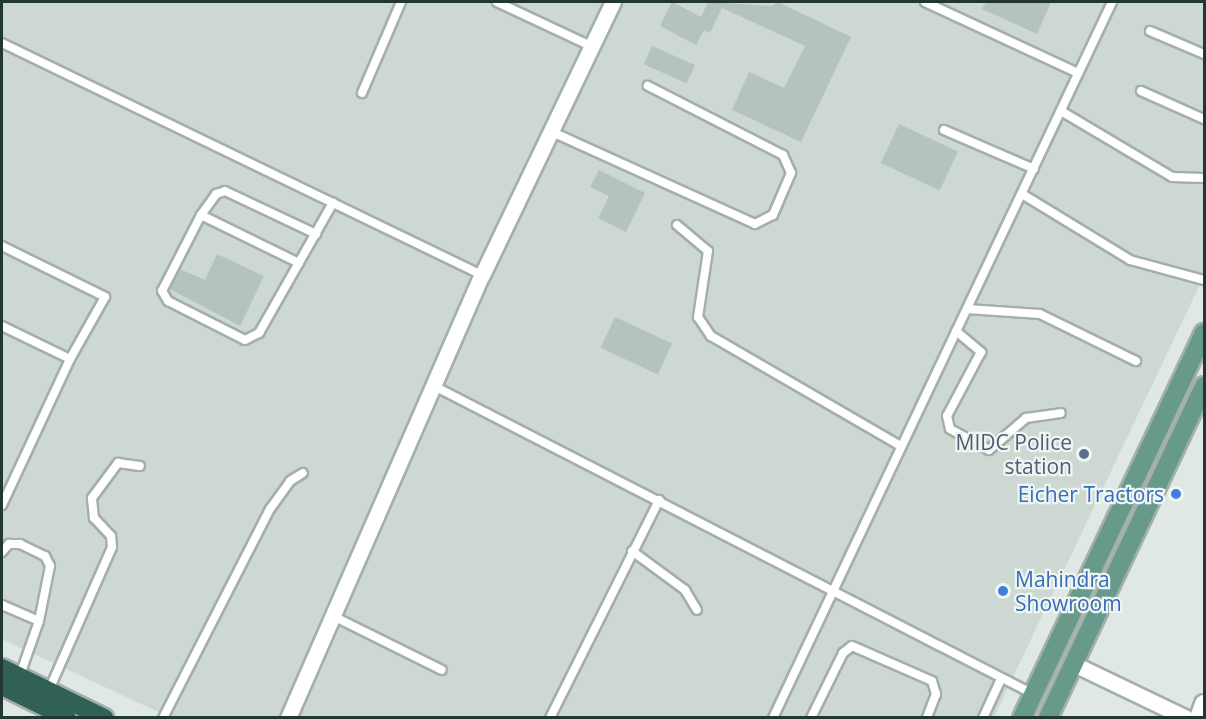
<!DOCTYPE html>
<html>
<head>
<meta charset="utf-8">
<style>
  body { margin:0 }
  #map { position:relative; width:1206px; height:719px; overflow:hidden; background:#dfe8e4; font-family:"Open Sans",sans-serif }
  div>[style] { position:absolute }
  .built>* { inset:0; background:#cdd8d3 }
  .building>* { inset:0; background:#b5c3bd; transform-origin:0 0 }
  .roads { filter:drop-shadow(2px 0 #a3afab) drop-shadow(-2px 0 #a3afab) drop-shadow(0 2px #a3afab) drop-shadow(0 -2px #a3afab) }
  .lane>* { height:8px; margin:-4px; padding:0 4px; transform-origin:4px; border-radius:4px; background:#fff }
  .street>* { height:15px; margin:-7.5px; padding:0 7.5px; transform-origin:7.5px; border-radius:7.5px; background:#fff }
  .secondary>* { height:18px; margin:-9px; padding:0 9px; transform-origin:9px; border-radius:9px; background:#fff }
  .primary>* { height:18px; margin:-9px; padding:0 9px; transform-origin:9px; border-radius:9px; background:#689a8c }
  .highway>* { height:18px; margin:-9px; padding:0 9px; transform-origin:9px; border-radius:9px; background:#316056 }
  .dots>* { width:16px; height:16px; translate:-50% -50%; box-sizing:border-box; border:3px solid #eff6f2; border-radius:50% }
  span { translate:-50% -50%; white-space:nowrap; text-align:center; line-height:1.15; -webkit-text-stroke:4.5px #eff6f2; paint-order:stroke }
  .service-label { font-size:21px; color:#4e5e75 }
  .right { translate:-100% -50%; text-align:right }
  .shop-label { font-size:21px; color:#366cbe }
  .left { translate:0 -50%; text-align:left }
  .frame { position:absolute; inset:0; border:3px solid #223731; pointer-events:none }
</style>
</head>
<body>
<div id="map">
  <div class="built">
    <div style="clip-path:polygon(2px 2px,1204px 2px,1204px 276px,994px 717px,169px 717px,2px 639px)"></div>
  </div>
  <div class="building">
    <div style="clip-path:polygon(672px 2px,701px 17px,708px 2px,772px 6px,778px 2px,851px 37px,801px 142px,732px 110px,749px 72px,784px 88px,805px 46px,722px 8px,710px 33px,704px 30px,696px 45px,660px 26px)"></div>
    <div style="clip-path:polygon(986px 2px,1051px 2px,1037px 34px,982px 9px)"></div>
    <div style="left:652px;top:46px;width:47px;height:20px;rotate:24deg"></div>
    <div style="left:899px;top:124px;width:65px;height:43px;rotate:25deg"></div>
    <div style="clip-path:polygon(599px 170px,645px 193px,626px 232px,598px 218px,609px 196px,590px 187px)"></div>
    <div style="clip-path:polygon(217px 254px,264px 276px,240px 326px,170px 289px,180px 269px,205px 280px)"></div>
    <div style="left:615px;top:317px;width:63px;height:34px;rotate:25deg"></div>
  </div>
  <div class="roads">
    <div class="lane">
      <div style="left:497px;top:2px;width:104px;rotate:25.1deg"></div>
      <div style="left:925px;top:2px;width:169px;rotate:24.9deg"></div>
      <div style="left:1150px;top:31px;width:59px;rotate:23.1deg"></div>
      <div style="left:2px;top:43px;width:533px;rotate:25.8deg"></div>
      <div style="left:1141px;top:91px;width:69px;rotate:24deg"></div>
      <div style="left:362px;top:93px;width:99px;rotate:-66.8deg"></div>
      <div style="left:1061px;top:111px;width:129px;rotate:30.7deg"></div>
      <div style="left:1172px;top:177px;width:32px;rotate:2deg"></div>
      <div style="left:944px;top:130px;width:98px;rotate:23.4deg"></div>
      <div style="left:550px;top:131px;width:225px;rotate:24.4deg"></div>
      <div style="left:755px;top:224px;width:20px;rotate:-27deg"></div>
      <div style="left:773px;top:215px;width:46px;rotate:-66.8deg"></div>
      <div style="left:791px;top:173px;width:20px;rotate:-114deg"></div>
      <div style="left:783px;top:155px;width:152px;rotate:-152.9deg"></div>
      <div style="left:1022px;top:194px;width:127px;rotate:31.4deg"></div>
      <div style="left:1130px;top:260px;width:77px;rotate:15.1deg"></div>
      <div style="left:201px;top:215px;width:85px;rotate:117.2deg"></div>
      <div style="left:162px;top:291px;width:12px;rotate:59deg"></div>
      <div style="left:168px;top:301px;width:86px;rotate:26.9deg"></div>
      <div style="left:245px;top:340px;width:16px;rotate:-27deg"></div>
      <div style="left:259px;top:333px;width:150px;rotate:-60.4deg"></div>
      <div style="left:677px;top:225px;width:40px;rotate:40deg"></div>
      <div style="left:708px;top:251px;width:67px;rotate:98.6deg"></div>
      <div style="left:698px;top:317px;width:23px;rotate:56deg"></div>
      <div style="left:711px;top:336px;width:220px;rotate:30.1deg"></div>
      <div style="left:2px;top:246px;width:115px;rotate:26.3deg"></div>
      <div style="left:105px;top:297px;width:71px;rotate:119.4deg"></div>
      <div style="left:70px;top:359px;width:76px;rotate:-154.1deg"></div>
      <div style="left:299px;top:263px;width:109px;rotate:-153.9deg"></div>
      <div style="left:201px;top:215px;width:26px;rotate:-54deg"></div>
      <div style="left:216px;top:194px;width:9px;rotate:-18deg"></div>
      <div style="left:225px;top:191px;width:101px;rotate:25.3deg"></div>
      <div style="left:967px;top:309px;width:73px;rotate:3.9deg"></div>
      <div style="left:1040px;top:314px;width:107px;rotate:26.1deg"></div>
      <div style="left:956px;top:331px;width:33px;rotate:40deg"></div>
      <div style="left:981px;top:352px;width:72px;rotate:118deg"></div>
      <div style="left:947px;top:416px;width:13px;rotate:77deg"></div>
      <div style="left:950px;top:429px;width:44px;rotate:28.3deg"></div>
      <div style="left:989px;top:450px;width:49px;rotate:-40.9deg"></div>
      <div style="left:1026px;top:418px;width:35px;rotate:-8deg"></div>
      <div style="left:436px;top:387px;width:671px;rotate:27.21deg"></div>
      <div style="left:2px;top:505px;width:161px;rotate:-65deg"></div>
      <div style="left:632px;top:551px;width:66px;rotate:36.3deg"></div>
      <div style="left:685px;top:590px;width:23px;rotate:59deg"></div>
      <div style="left:2px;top:552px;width:11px;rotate:-49deg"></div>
      <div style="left:9px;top:544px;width:11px"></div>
      <div style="left:20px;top:544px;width:28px;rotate:26deg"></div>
      <div style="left:45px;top:556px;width:11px;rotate:63deg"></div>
      <div style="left:50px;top:566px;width:56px;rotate:101.3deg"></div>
      <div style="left:39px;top:621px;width:57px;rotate:109.4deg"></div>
      <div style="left:2px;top:605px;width:40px;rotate:23.4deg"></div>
      <div style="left:335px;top:617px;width:119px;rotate:26.4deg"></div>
      <div style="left:49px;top:690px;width:156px;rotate:-66.2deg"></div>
      <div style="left:112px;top:547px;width:11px;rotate:-95deg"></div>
      <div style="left:111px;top:536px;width:25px;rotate:-133deg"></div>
      <div style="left:94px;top:518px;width:20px;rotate:-96deg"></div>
      <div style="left:92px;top:498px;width:44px;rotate:-53.4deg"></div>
      <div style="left:118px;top:463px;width:22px;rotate:8deg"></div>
      <div style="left:163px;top:718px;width:235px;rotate:-62.9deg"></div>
      <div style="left:270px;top:509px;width:34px;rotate:-54deg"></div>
      <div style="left:290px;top:481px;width:15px;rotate:-32deg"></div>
      <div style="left:550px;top:718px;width:244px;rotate:-63.4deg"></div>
      <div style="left:773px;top:718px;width:792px;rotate:-64.66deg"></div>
      <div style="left:811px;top:718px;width:72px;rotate:-63.8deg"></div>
      <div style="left:843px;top:653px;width:11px;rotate:-38deg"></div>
      <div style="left:852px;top:646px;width:87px;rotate:23.6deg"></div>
      <div style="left:932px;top:681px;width:14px;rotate:73deg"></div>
      <div style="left:936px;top:694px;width:26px;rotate:111deg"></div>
      <div style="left:983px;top:718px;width:41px;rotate:-65.3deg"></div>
    </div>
    <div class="street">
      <div style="left:1074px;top:664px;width:124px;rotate:25.7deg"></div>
      <div style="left:288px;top:718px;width:484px;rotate:-66.4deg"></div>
      <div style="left:482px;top:275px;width:303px;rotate:-64.4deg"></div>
    </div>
    <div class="secondary">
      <div style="left:1199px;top:718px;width:15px;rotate:-70deg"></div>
    </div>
    <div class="primary">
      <div style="left:1022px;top:718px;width:426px;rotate:-64.7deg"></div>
      <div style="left:1048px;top:718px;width:367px;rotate:-64.8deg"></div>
    </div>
    <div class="highway">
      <div style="left:2px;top:668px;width:114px;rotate:26.1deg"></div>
      <div style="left:2px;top:686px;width:72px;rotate:26.2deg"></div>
    </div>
  </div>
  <div class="dots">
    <div style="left:1084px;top:454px;background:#5c6f8a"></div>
    <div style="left:1176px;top:494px;background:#3f7fe0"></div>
    <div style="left:1003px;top:591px;background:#3f7fe0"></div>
  </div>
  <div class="service-label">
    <span class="right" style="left:1072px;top:454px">MIDC Police<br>station</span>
  </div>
  <div class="shop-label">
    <span class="right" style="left:1164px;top:494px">Eicher Tractors</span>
    <span class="left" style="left:1015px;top:591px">Mahindra<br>Showroom</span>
  </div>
  <div class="frame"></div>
</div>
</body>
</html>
